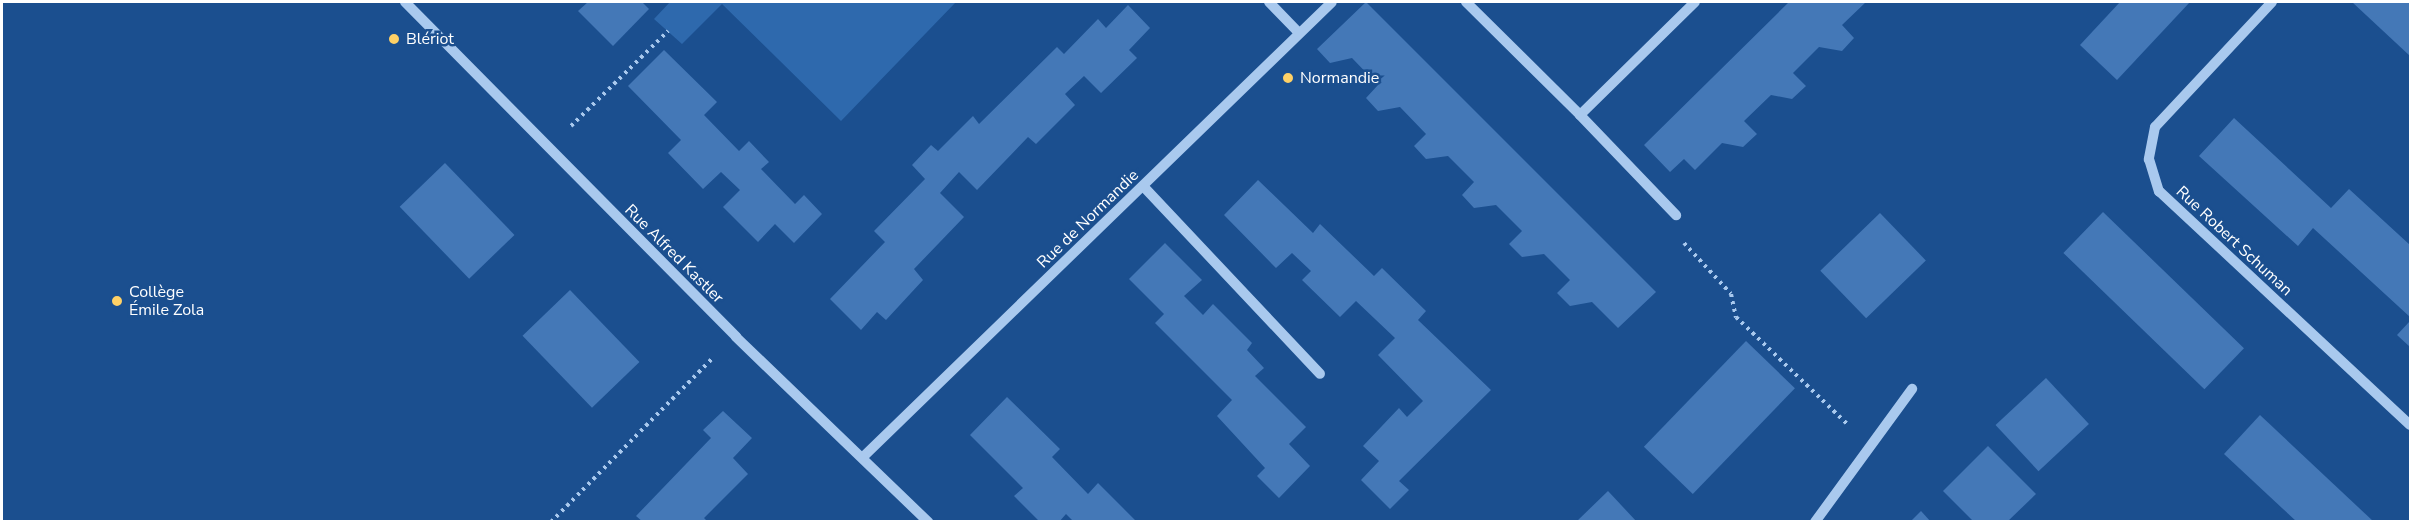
<!DOCTYPE html>
<html>
<head>
<meta charset="utf-8">
<style>
  body { margin:0 }
  #map { position:relative; width:2412px; height:523px; overflow:hidden; background:#1b4f8f; font-family:"Nunito Sans",sans-serif }
  div>[style] { position:absolute }
  .green>* { inset:0; background:#2e69ad }
  .building>* { inset:0; background:#4478b7; transform-origin:0 0 }
  .path>* { height:4px; margin-top:-2px; transform-origin:0; background:repeating-linear-gradient(90deg,#a9c9ee 0 3px,transparent 0 7.5px) }
  .minor>* { height:10px; margin:-5px; padding:0 5px; transform-origin:5px; border-radius:5px; background:#a9c9ee }
  .dots>* { width:16px; height:16px; translate:-50% -50%; box-sizing:border-box; border:3px solid #1b4f8f; border-radius:50% }
  span { translate:-50% -50%; white-space:nowrap; text-align:center; line-height:1.15; -webkit-text-stroke:5px #1b4f8f; paint-order:stroke }
  .poi-label { font-size:16px; color:#fff }
  .left { translate:0 -50%; text-align:left }
  .street-label { font-size:16px; color:#fff }
  .frame { position:absolute; inset:0; border:3px solid #fff; pointer-events:none }
</style>
</head>
<body>
<div id="map">
  <div class="green">
    <div style="clip-path:polygon(670px 2px,956px 2px,841px 121px,722px 4px,682px 44px,654px 19px)"></div>
  </div>
  <div class="building">
    <div style="clip-path:polygon(588px 2px,642px 2px,649px 9px,613px 46px,578px 11px)"></div>
    <div style="clip-path:polygon(1366px 2px,1656px 292px,1618px 328px,1592px 302px,1570px 306px,1557px 293px,1570px 280px,1544px 254px,1522px 257px,1509px 244px,1522px 231px,1496px 205px,1474px 208px,1462px 195px,1474px 182px,1448px 156px,1426px 159px,1414px 146px,1426px 134px,1400px 107px,1378px 111px,1366px 98px,1378px 85px,1352px 58px,1330px 63px,1317px 49px)"></div>
    <div style="clip-path:polygon(1789px 2px,1866px 2px,1842px 25px,1854px 38px,1842px 51px,1819px 47px,1793px 73px,1806px 86px,1792px 99px,1771px 95px,1744px 121px,1757px 134px,1743px 147px,1722px 143px,1695px 170px,1684px 159px,1670px 172px,1644px 145px)"></div>
    <div style="clip-path:polygon(2120px 2px,2190px 2px,2117px 80px,2080px 45px)"></div>
    <div style="clip-path:polygon(2352px 2px,2410px 2px,2410px 56px)"></div>
    <div style="clip-path:polygon(1128px 5px,1150px 28px,1129px 50px,1137px 58px,1101px 93px,1084px 76px,1065px 94px,1075px 105px,1036px 144px,1028px 137px,977px 190px,959px 172px,940px 193px,964px 217px,914px 269px,923px 280px,886px 320px,877px 312px,861px 330px,830px 299px,885px 242px,874px 231px,925px 179px,912px 165px,931px 145px,938px 151px,973px 116px,979px 124px,1057px 47px,1064px 54px,1098px 19px,1106px 28px)"></div>
    <div style="clip-path:polygon(664px 50px,717px 102px,704px 115px,739px 151px,749px 141px,769px 162px,761px 169px,795px 204px,804px 195px,822px 214px,794px 243px,775px 224px,758px 242px,723px 207px,740px 190px,721px 172px,703px 189px,668px 153px,681px 140px,628px 86px)"></div>
    <div style="clip-path:polygon(2234px 118px,2331px 208px,2349px 189px,2410px 245px,2410px 317px,2313px 228px,2298px 246px,2199px 156px)"></div>
    <div style="left:445px;top:163px;width:100px;height:63px;rotate:46deg"></div>
    <div style="clip-path:polygon(1258px 180px,1313px 233px,1320px 224px,1374px 276px,1382px 268px,1426px 311px,1418px 320px,1491px 390px,1399px 481px,1409px 490px,1390px 509px,1361px 480px,1379px 461px,1363px 446px,1399px 408px,1407px 417px,1423px 401px,1378px 355px,1395px 338px,1356px 301px,1340px 317px,1302px 280px,1311px 271px,1292px 253px,1276px 268px,1224px 215px)"></div>
    <div style="left:2103px;top:212px;width:196px;height:57px;rotate:44deg"></div>
    <div style="left:1880px;top:213px;width:66px;height:83px;rotate:46deg"></div>
    <div style="clip-path:polygon(1165px 243px,1202px 280px,1184px 296px,1203px 315px,1213px 304px,1252px 343px,1247px 350px,1264px 368px,1255px 376px,1306px 427px,1289px 444px,1310px 466px,1279px 498px,1257px 476px,1265px 468px,1217px 416px,1232px 400px,1155px 323px,1164px 314px,1129px 279px)"></div>
    <div style="left:570px;top:290px;width:100px;height:66px;rotate:46deg"></div>
    <div style="clip-path:polygon(2410px 321px,2410px 347px,2397px 335px)"></div>
    <div style="left:1746px;top:341px;width:68px;height:147px;rotate:44deg"></div>
    <div style="left:2046px;top:378px;width:63px;height:69px;rotate:47deg"></div>
    <div style="clip-path:polygon(1007px 397px,1060px 449px,1052px 457px,1088px 494px,1098px 483px,1137px 522px,1074px 522px,1066px 514px,1059px 522px,1040px 522px,1014px 496px,1023px 488px,970px 435px)"></div>
    <div style="clip-path:polygon(723px 411px,752px 438px,733px 458px,748px 474px,704px 518px,708px 522px,643px 522px,636px 516px,711px 438px,703px 430px)"></div>
    <div style="clip-path:polygon(2260px 415px,2374px 522px,2297px 522px,2224px 454px)"></div>
    <div style="clip-path:polygon(1988px 446px,2036px 494px,2007px 522px,1974px 522px,1943px 491px)"></div>
    <div style="clip-path:polygon(1608px 491px,1637px 522px,1576px 522px)"></div>
    <div style="clip-path:polygon(1921px 511px,1931px 522px,1910px 522px)"></div>
  </div>
  <div class="path">
    <div style="left:571px;top:126px;width:136px;rotate:-44.4deg"></div>
    <div style="left:1684px;top:243px;width:69px;rotate:47.3deg"></div>
    <div style="left:1731px;top:294px;width:24px;rotate:78deg"></div>
    <div style="left:1736px;top:317px;width:154px;rotate:43.9deg"></div>
    <div style="left:551px;top:522px;width:231px;rotate:-45.4deg"></div>
  </div>
  <div class="minor">
    <div style="left:405px;top:2px;width:471px;rotate:45.3deg"></div>
    <div style="left:736px;top:337px;width:267px;rotate:43.9deg"></div>
    <div style="left:1269px;top:2px;width:43px;rotate:45.9deg"></div>
    <div style="left:1466px;top:2px;width:161px;rotate:44.7deg"></div>
    <div style="left:1580px;top:115px;width:161px;rotate:-44.5deg"></div>
    <div style="left:2272px;top:2px;width:171px;rotate:133.1deg"></div>
    <div style="left:2155px;top:127px;width:33px;rotate:101deg"></div>
    <div style="left:2149px;top:159px;width:34px;rotate:73deg"></div>
    <div style="left:2159px;top:191px;width:343px;rotate:43deg"></div>
    <div style="left:1580px;top:115px;width:139px;rotate:46.2deg"></div>
    <div style="left:1143px;top:186px;width:258px;rotate:46.7deg"></div>
    <div style="left:863px;top:457px;width:653px;rotate:-44.13deg"></div>
    <div style="left:1815px;top:522px;width:165px;rotate:-53.9deg"></div>
  </div>
  <div class="dots">
    <div style="left:394px;top:39px;background:#ffd166"></div>
    <div style="left:1288px;top:78px;background:#ffd166"></div>
    <div style="left:117px;top:301px;background:#ffd166"></div>
  </div>
  <div class="poi-label">
    <span class="left" style="left:406px;top:39px">Blériot</span>
    <span class="left" style="left:1300px;top:78px">Normandie</span>
    <span class="left" style="left:129px;top:301px">Collège<br>Émile Zola</span>
  </div>
  <div class="street-label">
    <span style="left:1088px;top:219px;rotate:-44deg">Rue de Normandie</span>
    <span style="left:2234px;top:241px;rotate:43deg">Rue Robert Schuman</span>
    <span style="left:674px;top:254px;rotate:45deg">Rue Alfred Kastler</span>
  </div>
  <div class="frame"></div>
</div>
</body>
</html>
